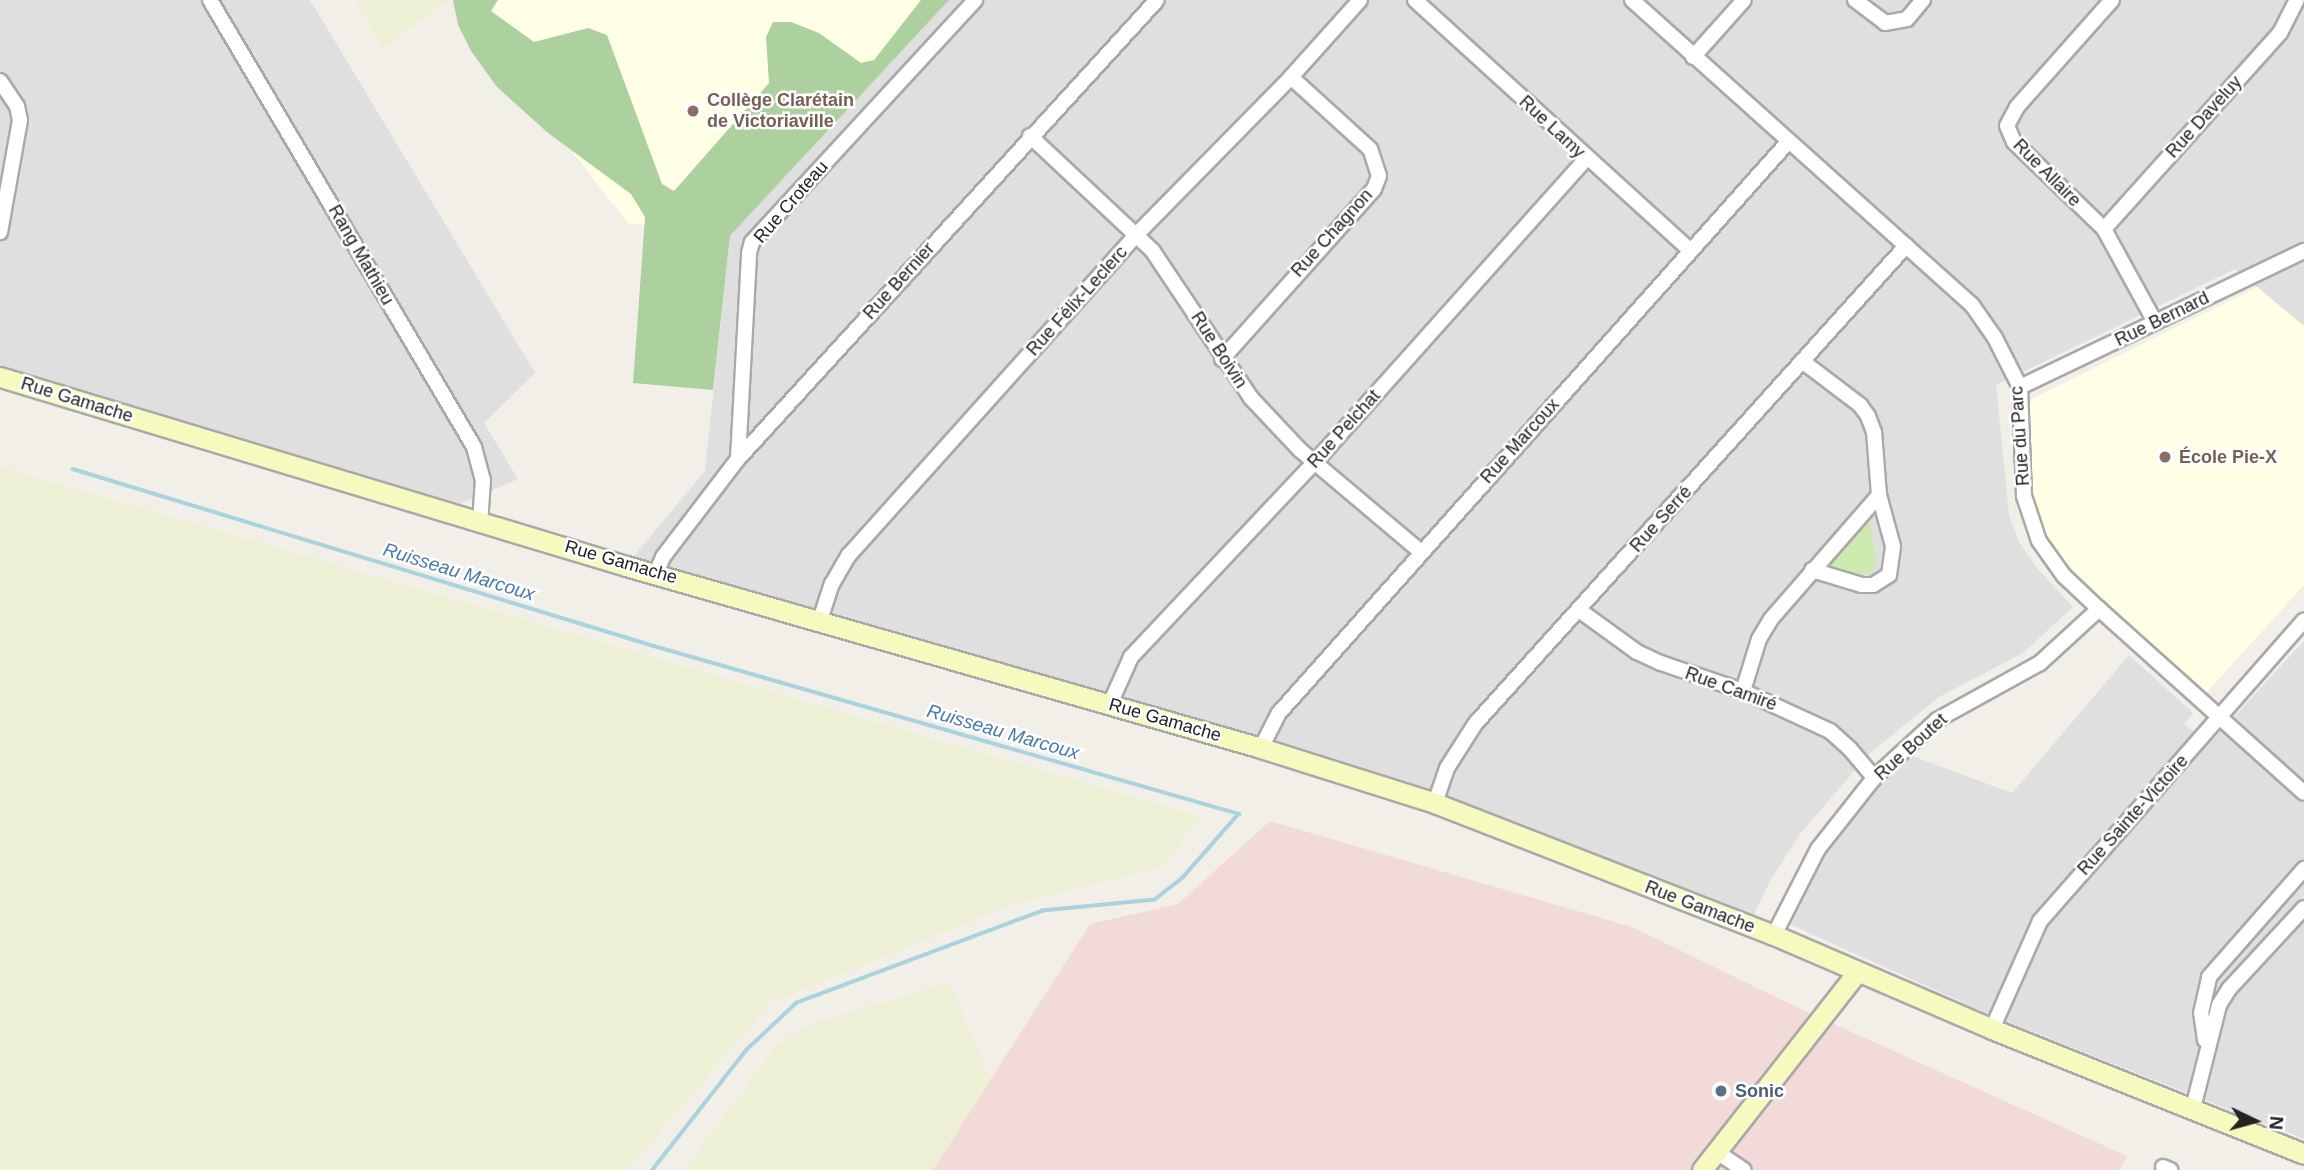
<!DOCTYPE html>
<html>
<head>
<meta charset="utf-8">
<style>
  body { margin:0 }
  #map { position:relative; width:2304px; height:1170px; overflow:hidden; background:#f2efe9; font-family:Arial,sans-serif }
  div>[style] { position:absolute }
  .residential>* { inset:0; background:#e0dfdf }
  .commercial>* { inset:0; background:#f2dad9 }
  .education>* { inset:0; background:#ffffe5 }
  .farmland>* { inset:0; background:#eef0d5 }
  .grass>* { inset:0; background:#cdebb0 }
  .forest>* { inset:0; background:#add19e }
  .stream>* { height:3.5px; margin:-1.75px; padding:0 1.75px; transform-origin:1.75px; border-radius:1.75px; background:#aad3df }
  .roads { filter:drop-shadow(2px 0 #a9a9a9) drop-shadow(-2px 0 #a9a9a9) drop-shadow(0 2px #a9a9a9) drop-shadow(0 -2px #a9a9a9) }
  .street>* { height:14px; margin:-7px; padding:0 7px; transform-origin:7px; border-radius:7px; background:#fff }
  .secondary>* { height:19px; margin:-9.5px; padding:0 9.5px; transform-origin:9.5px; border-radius:9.5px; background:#f7fabf }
  .dots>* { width:19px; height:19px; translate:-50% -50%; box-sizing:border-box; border:4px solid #fff; border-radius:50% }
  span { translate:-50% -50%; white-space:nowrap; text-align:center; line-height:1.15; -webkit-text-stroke:5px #fff; paint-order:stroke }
  .education-label { font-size:18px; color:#785e54; font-weight:700 }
  .left { translate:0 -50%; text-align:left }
  .street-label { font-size:18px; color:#222 }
  .service-label { font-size:18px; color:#4e5e75; font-weight:700 }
  .water-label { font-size:19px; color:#4a7aab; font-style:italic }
  .north { position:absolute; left:2220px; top:1086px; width:70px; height:70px; -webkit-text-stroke:5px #fff; paint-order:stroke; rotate:95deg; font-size:19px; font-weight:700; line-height:28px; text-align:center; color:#222 }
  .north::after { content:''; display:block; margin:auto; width:24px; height:32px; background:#222; clip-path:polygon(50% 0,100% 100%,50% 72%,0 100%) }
</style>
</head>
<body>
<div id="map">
  <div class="residential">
    <div style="clip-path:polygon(0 0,310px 0,535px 373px,484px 423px,518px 479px,455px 506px,0 370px)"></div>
    <div style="clip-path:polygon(949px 0,2304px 0,2304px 326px,2235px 269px,1996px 385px,2009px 515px,2019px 542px,2037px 568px,2073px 607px,2023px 653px,1939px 697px,1869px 754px,1800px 834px,1771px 879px,1752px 918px,1010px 666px,633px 557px,705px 471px,730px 236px)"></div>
    <div style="clip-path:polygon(2304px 641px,2304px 1139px,1997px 1018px,1787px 923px,1826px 851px,1861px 802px,1907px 754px,2012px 793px,2129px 655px,2193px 713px,2184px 724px,2210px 743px)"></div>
  </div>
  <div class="commercial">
    <div style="clip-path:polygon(1270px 821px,1632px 927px,1807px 1012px,2127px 1156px,2120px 1170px,933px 1170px,1090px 924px,1178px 904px)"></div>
  </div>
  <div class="education">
    <div style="clip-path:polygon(454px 0,948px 0,730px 236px,628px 223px)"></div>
    <div style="clip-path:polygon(2257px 287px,2304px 326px,2304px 585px,2206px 693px,2060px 562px,2045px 544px,2031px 514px,2025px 423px,2032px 399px)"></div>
  </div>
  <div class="farmland">
    <div style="clip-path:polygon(355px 0,449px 0,383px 48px)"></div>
    <div style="clip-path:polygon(0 467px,34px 477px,1202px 817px,1160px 868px,1012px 905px,773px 1001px,627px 1170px,0 1170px)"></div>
    <div style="clip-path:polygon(950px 983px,991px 1079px,933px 1170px,684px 1170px,777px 1044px,819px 1021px)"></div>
  </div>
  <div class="grass">
    <div style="clip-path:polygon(1865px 516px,1870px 522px,1876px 559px,1874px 570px,1861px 578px,1817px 566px)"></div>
  </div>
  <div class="forest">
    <div style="clip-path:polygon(453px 0,498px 0,491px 11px,534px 42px,588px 28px,607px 35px,662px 184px,674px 191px,769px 83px,766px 37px,773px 22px,791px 22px,819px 33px,861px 63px,874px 60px,921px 0,949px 0,730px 236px,713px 390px,633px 383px,645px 217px,631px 194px,548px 133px,497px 87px,471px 51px,458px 25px)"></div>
  </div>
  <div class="stream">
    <div style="left:73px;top:469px;width:607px;rotate:16.94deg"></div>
    <div style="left:654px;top:646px;width:609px;rotate:16.02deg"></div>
    <div style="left:1239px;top:814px;width:85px;rotate:131.2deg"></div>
    <div style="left:1183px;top:878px;width:36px;rotate:142deg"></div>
    <div style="left:1155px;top:900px;width:113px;rotate:174.4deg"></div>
    <div style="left:1043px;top:911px;width:263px;rotate:159.5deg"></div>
    <div style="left:797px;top:1003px;width:69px;rotate:136.8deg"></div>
    <div style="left:747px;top:1050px;width:152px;rotate:128.1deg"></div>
  </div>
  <div class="roads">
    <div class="street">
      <div style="left:210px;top:0;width:519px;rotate:59.43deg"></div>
      <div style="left:474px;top:447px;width:34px;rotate:75deg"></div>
      <div style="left:483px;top:480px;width:39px;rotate:94deg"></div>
      <div style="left:1415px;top:0;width:373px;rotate:42.3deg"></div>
      <div style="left:1632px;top:0;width:457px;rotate:41.9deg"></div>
      <div style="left:1972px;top:305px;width:40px;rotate:55.1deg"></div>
      <div style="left:1995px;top:338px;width:55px;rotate:63deg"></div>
      <div style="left:2020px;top:387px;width:109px;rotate:87.9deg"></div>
      <div style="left:2024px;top:496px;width:47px;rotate:71.6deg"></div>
      <div style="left:2039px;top:541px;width:43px;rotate:54.5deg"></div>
      <div style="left:2064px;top:576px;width:48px;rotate:43.3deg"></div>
      <div style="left:2099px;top:609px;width:275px;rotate:41.9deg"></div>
      <div style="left:1855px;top:0;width:38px;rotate:37deg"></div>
      <div style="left:1885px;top:23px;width:22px;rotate:-10deg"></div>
      <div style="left:1907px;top:19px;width:25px;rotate:-50deg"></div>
      <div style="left:2112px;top:0;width:143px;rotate:131.6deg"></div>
      <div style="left:2017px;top:107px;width:21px;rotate:118deg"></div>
      <div style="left:2007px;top:126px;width:17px;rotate:66deg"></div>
      <div style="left:2014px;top:142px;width:125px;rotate:44deg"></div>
      <div style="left:2104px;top:229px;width:106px;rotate:61.3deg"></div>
      <div style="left:1693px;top:57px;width:76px;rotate:-48.2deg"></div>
      <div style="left:0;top:81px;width:30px;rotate:56deg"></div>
      <div style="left:17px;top:106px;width:14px;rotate:78deg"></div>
      <div style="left:20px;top:120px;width:114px;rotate:100.1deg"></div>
      <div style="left:1030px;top:136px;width:167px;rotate:43.1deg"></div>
      <div style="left:1152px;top:250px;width:178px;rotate:56.2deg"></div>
      <div style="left:1251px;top:398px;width:71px;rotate:46.7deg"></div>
      <div style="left:1300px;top:450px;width:158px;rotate:40.1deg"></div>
      <div style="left:2104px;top:229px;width:263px;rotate:-48.1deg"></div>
      <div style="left:2280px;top:33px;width:37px;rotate:-63deg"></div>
      <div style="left:1222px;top:359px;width:228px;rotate:-48.2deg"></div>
      <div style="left:1374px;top:189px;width:14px;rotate:-69deg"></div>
      <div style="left:1379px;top:176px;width:28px;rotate:-108deg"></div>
      <div style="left:1370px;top:149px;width:107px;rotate:-137.7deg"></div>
      <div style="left:2020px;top:387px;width:315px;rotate:-25.6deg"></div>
      <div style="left:738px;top:459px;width:206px;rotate:-86.9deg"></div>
      <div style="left:749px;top:253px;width:11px;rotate:-75deg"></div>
      <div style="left:752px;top:242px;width:329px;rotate:-47.3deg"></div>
      <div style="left:1812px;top:570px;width:52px;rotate:16.7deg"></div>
      <div style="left:1862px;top:585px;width:11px"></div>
      <div style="left:1873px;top:585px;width:19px;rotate:-32deg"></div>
      <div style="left:1889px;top:575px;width:29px;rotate:-82deg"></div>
      <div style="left:1893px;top:546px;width:53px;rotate:-105.4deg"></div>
      <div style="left:656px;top:573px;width:17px;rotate:-66deg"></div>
      <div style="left:663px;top:557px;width:123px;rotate:-52.6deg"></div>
      <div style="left:738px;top:459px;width:621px;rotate:-47.61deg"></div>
      <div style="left:1579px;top:610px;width:72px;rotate:35.9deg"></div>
      <div style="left:1637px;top:652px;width:26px;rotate:25deg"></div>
      <div style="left:1661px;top:663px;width:87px;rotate:18.9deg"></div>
      <div style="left:1743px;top:691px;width:96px;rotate:24.7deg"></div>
      <div style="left:1830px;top:731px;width:27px;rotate:42deg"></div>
      <div style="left:1850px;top:749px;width:38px;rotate:50deg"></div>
      <div style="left:820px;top:620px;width:38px;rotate:-72deg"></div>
      <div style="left:832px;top:584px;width:34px;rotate:-60deg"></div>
      <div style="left:849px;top:555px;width:430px;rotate:-48.1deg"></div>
      <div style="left:1136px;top:235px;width:221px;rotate:-45.5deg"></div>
      <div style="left:1291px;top:77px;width:103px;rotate:-48.1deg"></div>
      <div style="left:1743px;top:691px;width:54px;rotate:-72.9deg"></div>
      <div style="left:1759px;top:639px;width:23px;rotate:-59deg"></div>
      <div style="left:1771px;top:619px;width:164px;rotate:-48.9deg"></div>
      <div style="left:1879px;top:495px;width:63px;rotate:-94.5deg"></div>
      <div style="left:1874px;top:432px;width:17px;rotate:-111deg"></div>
      <div style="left:1868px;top:416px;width:14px;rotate:-126deg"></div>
      <div style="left:1860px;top:405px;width:73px;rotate:-142.8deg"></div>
      <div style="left:1110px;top:704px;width:51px;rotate:-65.9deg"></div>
      <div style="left:1131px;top:657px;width:268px;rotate:-46.7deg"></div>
      <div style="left:1315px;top:462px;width:407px;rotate:-48.2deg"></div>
      <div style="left:1261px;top:748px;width:39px;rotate:-63deg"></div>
      <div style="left:1279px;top:713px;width:766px;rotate:-48.28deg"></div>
      <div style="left:1435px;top:803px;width:37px;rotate:-71deg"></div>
      <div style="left:1447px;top:768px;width:52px;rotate:-57.5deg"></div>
      <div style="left:1475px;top:724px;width:644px;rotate:-47.96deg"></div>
      <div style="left:1774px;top:935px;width:97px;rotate:-62.9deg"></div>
      <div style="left:1818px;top:849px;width:90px;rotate:-51.7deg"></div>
      <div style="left:1874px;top:778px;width:86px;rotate:-42.6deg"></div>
      <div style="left:1937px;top:720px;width:118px;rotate:-29deg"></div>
      <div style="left:2040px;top:663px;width:80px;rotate:-42.5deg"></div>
      <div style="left:1992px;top:1029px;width:118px;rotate:-66deg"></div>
      <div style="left:2040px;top:921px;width:400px;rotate:-48.7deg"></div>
      <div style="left:2205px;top:1040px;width:27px;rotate:-98deg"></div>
      <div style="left:2201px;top:1013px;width:37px;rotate:-77deg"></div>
      <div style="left:2209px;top:977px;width:144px;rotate:-48.7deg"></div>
      <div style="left:2193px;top:1108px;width:106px;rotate:-75.8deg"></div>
      <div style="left:2219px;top:1005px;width:19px;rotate:-58deg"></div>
      <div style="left:2229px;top:989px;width:110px;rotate:-47.2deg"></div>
      <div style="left:1717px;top:1152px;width:32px;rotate:34deg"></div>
      <div style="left:2163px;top:1167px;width:8px;rotate:23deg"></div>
    </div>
    <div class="secondary">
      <div style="left:0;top:377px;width:654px;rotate:16.8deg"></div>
      <div style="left:626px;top:566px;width:661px;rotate:15.99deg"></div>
      <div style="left:1261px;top:748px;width:182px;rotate:17.5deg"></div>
      <div style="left:1435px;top:803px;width:364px;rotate:21.3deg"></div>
      <div style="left:1774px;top:935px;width:237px;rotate:23.3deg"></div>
      <div style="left:1992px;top:1029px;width:336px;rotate:21.8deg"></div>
      <div style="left:1702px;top:1170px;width:251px;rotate:-51.9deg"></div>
    </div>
  </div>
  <div class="dots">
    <div style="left:693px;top:111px;background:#8d6e63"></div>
    <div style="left:2165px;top:457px;background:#8d6e63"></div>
    <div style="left:1721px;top:1091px;background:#5c6f8a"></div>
  </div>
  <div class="education-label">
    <span class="left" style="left:707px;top:111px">Collège Clarétain<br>de Victoriaville</span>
    <span class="left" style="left:2179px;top:457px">École Pie-X</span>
  </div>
  <div class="street-label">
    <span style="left:2204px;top:117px;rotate:-48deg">Rue Daveluy</span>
    <span style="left:1552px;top:127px;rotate:43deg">Rue Lamy</span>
    <span style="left:2047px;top:173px;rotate:45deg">Rue Allaire</span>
    <span style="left:791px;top:202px;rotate:-49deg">Rue Croteau</span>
    <span style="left:1332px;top:233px;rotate:-48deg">Rue Chagnon</span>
    <span style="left:361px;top:255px;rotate:60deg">Rang Mathieu</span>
    <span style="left:899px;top:281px;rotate:-48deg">Rue Bernier</span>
    <span style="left:1077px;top:301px;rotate:-48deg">Rue Félix-Leclerc</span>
    <span style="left:2162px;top:319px;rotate:-26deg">Rue Bernard</span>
    <span style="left:1219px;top:350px;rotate:57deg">Rue Boivin</span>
    <span style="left:77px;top:400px;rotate:17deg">Rue Gamache</span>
    <span style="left:1344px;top:429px;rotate:-48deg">Rue Pelchat</span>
    <span style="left:2020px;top:436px;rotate:-94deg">Rue du Parc</span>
    <span style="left:1520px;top:441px;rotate:-48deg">Rue Marcoux</span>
    <span style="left:1661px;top:519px;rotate:-48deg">Rue Serré</span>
    <span style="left:621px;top:562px;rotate:16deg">Rue Gamache</span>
    <span style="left:1731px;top:689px;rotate:20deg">Rue Camiré</span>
    <span style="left:1165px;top:720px;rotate:16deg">Rue Gamache</span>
    <span style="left:1911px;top:747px;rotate:-42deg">Rue Boutet</span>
    <span style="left:2133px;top:815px;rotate:-48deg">Rue Sainte-Victoire</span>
    <span style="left:1700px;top:907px;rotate:21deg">Rue Gamache</span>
  </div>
  <div class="service-label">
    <span class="left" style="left:1735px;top:1091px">Sonic</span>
  </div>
  <div class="water-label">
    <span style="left:459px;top:572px;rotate:17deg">Ruisseau Marcoux</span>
    <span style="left:1003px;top:732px;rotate:16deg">Ruisseau Marcoux</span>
  </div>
  <div class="north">N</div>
</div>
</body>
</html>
